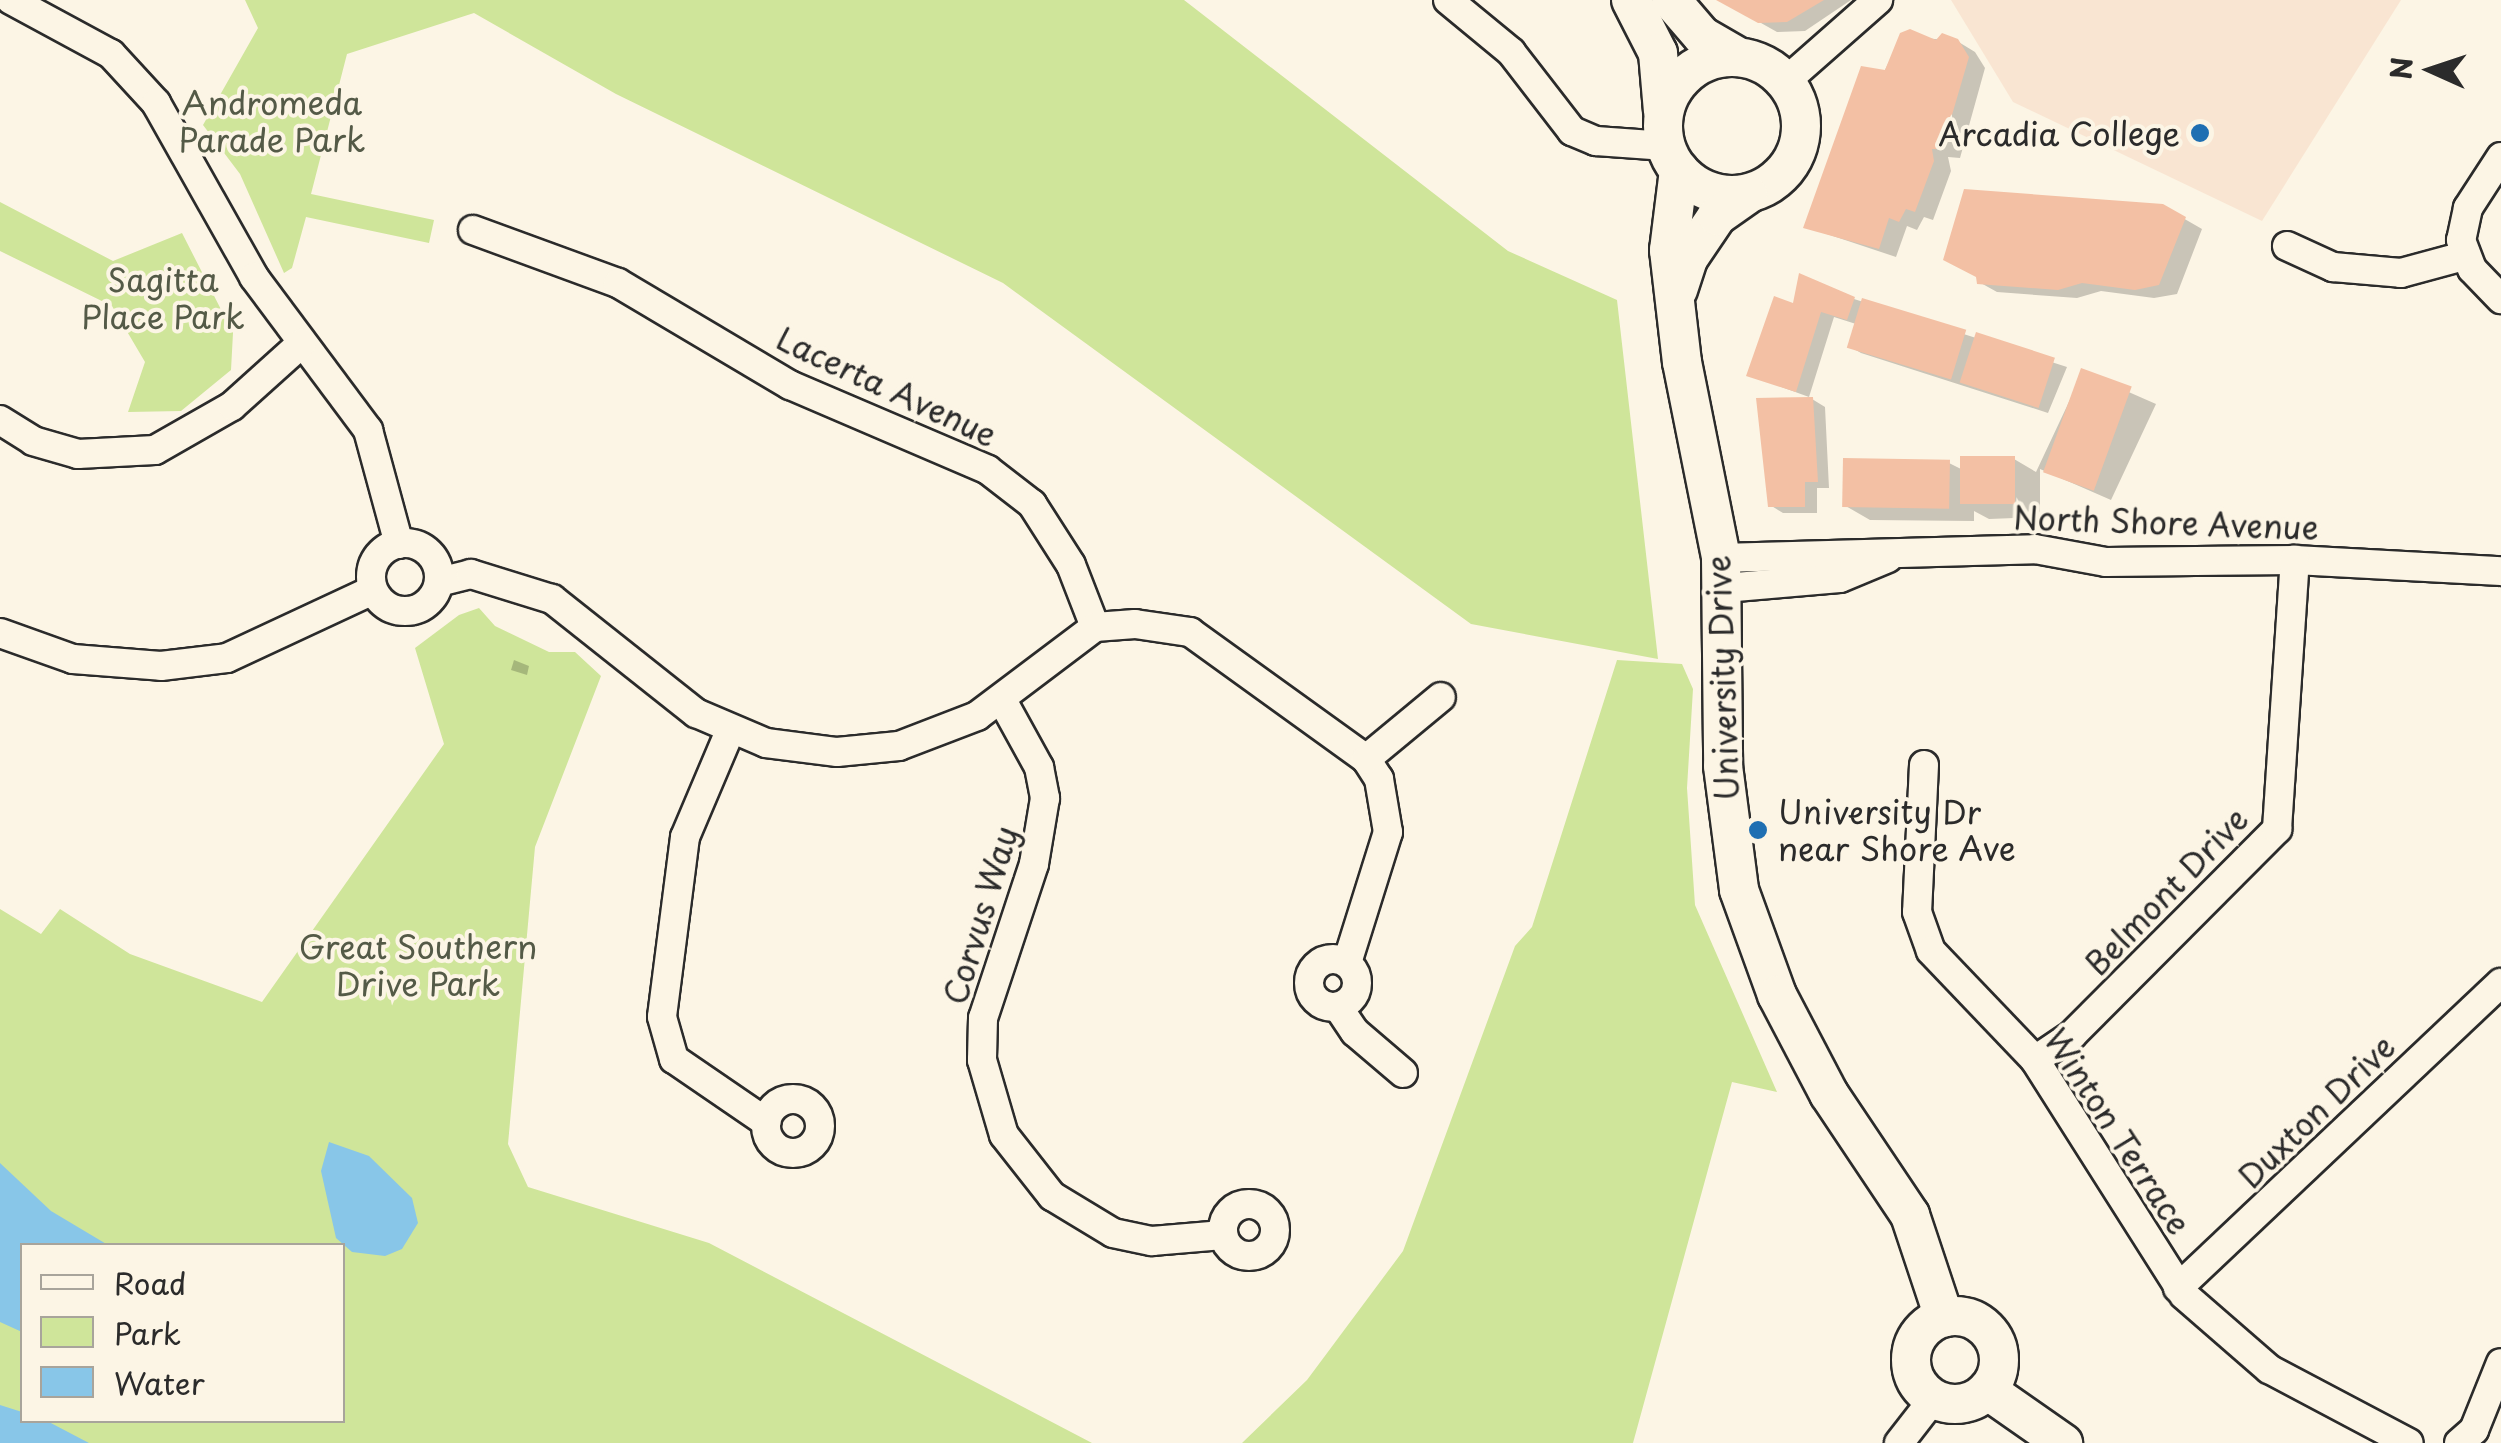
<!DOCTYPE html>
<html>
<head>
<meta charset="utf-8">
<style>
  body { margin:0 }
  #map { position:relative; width:2501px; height:1443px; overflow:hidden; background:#fcf5e5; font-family:"Playpen Sans",sans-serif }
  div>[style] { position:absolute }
  .built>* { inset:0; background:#f9e5d2 }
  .green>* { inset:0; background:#cfe59a }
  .water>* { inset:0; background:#88c6e8 }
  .shadow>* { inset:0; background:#0003 }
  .building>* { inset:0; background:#f3c0a4; transform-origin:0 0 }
  .roads { filter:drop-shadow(2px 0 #2b2b2b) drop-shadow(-2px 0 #2b2b2b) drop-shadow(0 2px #2b2b2b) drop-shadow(0 -2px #2b2b2b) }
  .street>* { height:28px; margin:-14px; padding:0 14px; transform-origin:14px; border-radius:14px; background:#fcf5e5 }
  .street>.ring { margin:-14px; padding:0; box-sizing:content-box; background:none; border:28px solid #fcf5e5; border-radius:50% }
  .secondary>* { height:38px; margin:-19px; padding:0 19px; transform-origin:19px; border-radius:19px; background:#fcf5e5 }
  .secondary>.ring { margin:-19px; padding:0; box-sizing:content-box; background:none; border:38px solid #fcf5e5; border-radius:50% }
  .dots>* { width:28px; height:28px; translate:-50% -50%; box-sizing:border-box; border:5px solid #fcf5e5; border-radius:50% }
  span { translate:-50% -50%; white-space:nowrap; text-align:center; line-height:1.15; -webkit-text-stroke:8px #fcf5e5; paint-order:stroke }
  .park-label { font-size:32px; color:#545a47 }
  .poi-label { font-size:32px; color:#2b2b2b }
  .right { translate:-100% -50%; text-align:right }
  .left { translate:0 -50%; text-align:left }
  .street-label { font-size:32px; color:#2b2b2b }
  .legend { position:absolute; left:20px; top:1243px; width:325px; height:180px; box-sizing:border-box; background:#fcf5e5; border:2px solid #a8a49b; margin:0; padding:12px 18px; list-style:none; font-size:30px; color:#2b2b2b }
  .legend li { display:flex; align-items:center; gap:20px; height:50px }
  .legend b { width:50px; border:2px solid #a8a49b }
  .north { position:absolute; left:2381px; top:20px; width:100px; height:100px; -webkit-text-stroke:8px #fcf5e5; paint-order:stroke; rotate:273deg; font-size:28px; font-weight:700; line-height:40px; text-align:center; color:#2b2b2b }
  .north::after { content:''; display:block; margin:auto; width:35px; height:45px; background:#2b2b2b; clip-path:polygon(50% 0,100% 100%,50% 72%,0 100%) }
</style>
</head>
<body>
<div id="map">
  <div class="built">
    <div style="clip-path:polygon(1951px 0,2401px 0,2262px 221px,2013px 102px)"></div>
  </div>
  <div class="green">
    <div style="clip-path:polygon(245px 0,1184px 0,1508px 251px,1617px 300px,1658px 659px,1471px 624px,1003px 283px,616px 94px,474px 13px,347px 54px,311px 194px,434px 220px,429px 243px,306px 217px,292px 268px,284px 273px,240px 174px,203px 125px,258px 28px)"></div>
    <div style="clip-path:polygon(0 202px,113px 261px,182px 233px,233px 333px,231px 370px,181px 411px,128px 412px,145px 362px,112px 306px,0 251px)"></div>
    <div style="clip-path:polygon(evenodd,479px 608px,495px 626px,549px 652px,575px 652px,601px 676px,535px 847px,508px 1144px,528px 1187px,709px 1243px,1092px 1443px,0 1443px,0 909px,41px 934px,60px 909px,130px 954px,262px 1002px,444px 744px,415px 648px,459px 615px,479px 608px,22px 1246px,342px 1246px,342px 1420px,22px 1420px,22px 1246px)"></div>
    <div style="clip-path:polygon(1617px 660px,1682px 664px,1693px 689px,1687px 788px,1695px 905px,1777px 1092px,1732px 1082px,1633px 1443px,1242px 1443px,1307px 1380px,1403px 1251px,1515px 946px,1532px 927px)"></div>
  </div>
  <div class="water">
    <div style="clip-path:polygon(329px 1142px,369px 1156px,412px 1198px,418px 1223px,402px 1249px,385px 1256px,352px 1252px,336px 1238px,321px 1171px)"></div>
    <div style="clip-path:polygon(0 1163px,51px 1211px,108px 1245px,22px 1246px,22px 1332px,0 1322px)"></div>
    <div style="clip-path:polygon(0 1405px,22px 1412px,22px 1420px,47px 1421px,89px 1443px,0 1443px)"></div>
  </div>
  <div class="shadow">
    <div style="clip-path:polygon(1720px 0,1851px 0,1805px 31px,1777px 32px)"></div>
    <div style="clip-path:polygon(1902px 36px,1957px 41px,1975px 52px,1985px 68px,1960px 158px,1948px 157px,1951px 171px,1933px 220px,1924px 217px,1917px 230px,1907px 226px,1896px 257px,1806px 227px)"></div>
    <div style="clip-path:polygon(2162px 206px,2202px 229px,2177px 294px,2154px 298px,2101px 291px,2077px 298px,1997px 292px,1979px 282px)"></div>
    <div style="clip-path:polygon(1854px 299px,2067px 367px,2048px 413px,1861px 353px,1849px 346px,1856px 324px,1834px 317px,1809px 397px,1749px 375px,1795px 306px)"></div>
    <div style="clip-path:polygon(2083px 372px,2156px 404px,2111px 500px,2040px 469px,2040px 517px,1989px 519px,1974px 511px,1974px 521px,1870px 520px,1844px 505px,1949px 463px,1963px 470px,2014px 459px,2036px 472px)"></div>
    <div style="clip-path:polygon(1812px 399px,1825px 407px,1829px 488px,1817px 488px,1817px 513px,1783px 513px,1770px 505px)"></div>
    <div style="clip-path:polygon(514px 660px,529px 666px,527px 675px,511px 670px)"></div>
  </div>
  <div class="building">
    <div style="clip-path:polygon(1716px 0,1824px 0,1787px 22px,1758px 23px)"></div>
    <div style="clip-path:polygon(1910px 29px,1936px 40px,1942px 33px,1958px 39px,1969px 57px,1942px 149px,1932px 149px,1934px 161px,1915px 212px,1906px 209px,1899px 222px,1889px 218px,1879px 249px,1803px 228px,1861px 66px,1885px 70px,1900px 33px)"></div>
    <div style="clip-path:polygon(1964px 189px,2163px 204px,2186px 217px,2159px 285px,2135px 290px,2082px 283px,2058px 290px,1977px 284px,1976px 277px,1943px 260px)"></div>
    <div style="left:154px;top:273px;width:15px;height:16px;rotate:11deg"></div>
    <div style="clip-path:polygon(1799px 273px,1855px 297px,1847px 320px,1821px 312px,1796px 392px,1746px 376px,1774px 296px,1793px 303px)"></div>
    <div style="left:1862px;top:298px;width:109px;height:52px;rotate:17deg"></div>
    <div style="left:1976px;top:332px;width:83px;height:53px;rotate:18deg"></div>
    <div style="left:2081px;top:368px;width:54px;height:111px;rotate:20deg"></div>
    <div style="clip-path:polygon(1813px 397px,1818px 482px,1805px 482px,1805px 507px,1768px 507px,1756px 398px)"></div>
    <div style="left:2015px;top:456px;width:48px;height:55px;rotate:90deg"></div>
    <div style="left:1843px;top:458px;width:107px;height:49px;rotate:1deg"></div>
  </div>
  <div class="roads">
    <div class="street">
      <div style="left:11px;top:0;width:114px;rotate:28.4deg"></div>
      <div style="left:111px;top:54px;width:67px;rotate:47.4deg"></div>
      <div style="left:156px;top:103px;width:200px;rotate:60.6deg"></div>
      <div style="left:254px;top:277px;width:191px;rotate:53.3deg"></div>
      <div style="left:368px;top:430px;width:118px;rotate:74.8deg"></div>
      <div style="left:1448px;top:0;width:82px;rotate:39.5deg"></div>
      <div style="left:1511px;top:52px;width:100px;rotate:52.3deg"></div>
      <div style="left:1572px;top:131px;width:26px;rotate:23deg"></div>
      <div style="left:1596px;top:141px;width:70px;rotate:4.1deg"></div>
      <div style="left:1786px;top:81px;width:123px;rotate:-41.4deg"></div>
      <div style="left:2501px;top:157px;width:61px;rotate:122.9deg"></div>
      <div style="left:2468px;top:208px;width:33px;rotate:102deg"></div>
      <div style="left:2461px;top:240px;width:31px;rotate:69deg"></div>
      <div style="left:2472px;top:269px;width:42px;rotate:46deg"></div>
      <div style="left:473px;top:230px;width:154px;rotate:20.1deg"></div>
      <div style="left:618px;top:283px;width:200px;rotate:30.7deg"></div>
      <div style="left:790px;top:385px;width:215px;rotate:23.2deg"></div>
      <div style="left:988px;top:470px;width:56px;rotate:37.7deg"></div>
      <div style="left:1032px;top:504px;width:72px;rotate:57.4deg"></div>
      <div style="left:1071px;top:565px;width:66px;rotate:68.8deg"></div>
      <div style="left:2287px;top:246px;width:51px;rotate:24.5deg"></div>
      <div style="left:2333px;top:267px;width:68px;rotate:5deg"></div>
      <div style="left:2401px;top:273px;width:65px;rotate:-15.1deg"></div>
      <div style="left:0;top:420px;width:39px;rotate:32deg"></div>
      <div style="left:33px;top:441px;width:47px;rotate:16.1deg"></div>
      <div style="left:78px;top:454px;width:77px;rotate:-3deg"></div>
      <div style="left:155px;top:450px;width:89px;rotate:-29.7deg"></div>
      <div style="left:232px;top:406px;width:94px;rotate:-42deg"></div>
      <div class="ring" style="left:371px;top:543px;width:40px;height:40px"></div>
      <div style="left:1721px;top:558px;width:314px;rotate:-1.6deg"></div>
      <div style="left:2035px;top:549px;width:72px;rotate:10.4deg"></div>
      <div style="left:2106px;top:562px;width:189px;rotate:-0.6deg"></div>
      <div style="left:2295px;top:560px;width:206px;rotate:3.1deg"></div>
      <div style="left:439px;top:582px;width:33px;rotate:-14deg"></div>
      <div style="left:471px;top:574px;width:85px;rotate:17.2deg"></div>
      <div style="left:552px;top:599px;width:184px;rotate:38.4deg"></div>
      <div style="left:696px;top:713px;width:76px;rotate:23.2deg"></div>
      <div style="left:766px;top:743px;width:72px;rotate:7.2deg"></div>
      <div style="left:837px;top:752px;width:62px;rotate:-5.5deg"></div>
      <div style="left:899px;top:746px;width:84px;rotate:-21deg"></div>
      <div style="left:977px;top:716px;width:148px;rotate:-37deg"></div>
      <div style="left:1095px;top:627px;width:40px;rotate:-4.3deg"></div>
      <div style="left:1135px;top:624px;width:56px;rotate:8.3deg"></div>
      <div style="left:1190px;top:632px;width:217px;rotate:35.8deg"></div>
      <div style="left:1366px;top:759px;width:24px;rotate:57deg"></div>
      <div style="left:1379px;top:779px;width:54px;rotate:80.4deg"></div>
      <div style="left:1388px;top:832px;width:137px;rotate:107.4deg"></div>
      <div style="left:1724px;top:588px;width:116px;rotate:-4.9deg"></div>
      <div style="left:1840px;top:578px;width:52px;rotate:-22.6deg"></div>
      <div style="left:0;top:633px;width:77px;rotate:19.6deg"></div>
      <div style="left:73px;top:659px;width:88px;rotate:4.5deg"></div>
      <div style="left:161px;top:666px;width:66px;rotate:-6.9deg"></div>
      <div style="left:227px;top:658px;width:161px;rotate:-25deg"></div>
      <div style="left:1002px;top:700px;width:77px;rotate:61.1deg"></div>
      <div style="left:1039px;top:767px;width:32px;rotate:79deg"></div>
      <div style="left:1045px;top:798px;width:67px;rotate:99.5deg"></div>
      <div style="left:1034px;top:864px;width:162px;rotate:108.3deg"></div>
      <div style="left:983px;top:1018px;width:42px;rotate:91.4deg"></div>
      <div style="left:982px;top:1060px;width:78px;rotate:73.7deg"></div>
      <div style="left:1004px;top:1135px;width:78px;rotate:51.8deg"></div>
      <div style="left:1052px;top:1196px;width:71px;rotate:31.2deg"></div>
      <div style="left:1113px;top:1233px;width:40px;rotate:12deg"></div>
      <div style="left:1152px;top:1241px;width:71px;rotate:-4.8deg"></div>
      <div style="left:730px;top:731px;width:115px;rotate:113deg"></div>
      <div style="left:685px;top:837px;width:181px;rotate:97.3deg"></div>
      <div style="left:662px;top:1017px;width:44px;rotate:74.1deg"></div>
      <div style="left:674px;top:1059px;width:112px;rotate:34.4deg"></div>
      <div style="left:1366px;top:759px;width:97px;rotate:-39.6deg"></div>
      <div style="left:1924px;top:765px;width:147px;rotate:92.7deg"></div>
      <div style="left:1917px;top:912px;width:41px;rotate:70.3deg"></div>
      <div style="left:1931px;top:951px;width:151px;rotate:46.3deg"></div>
      <div style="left:2035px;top:1060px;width:278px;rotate:57.6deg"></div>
      <div style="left:2184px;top:1295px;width:113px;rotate:41deg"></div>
      <div style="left:2269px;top:1369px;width:158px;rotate:27.9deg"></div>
      <div class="ring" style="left:1309px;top:959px;width:20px;height:20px"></div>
      <div style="left:1338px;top:1007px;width:30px;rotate:56deg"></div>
      <div style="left:1355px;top:1032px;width:63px;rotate:40.5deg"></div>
      <div style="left:2035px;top:1060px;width:45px;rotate:-34deg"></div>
      <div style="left:2072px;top:1035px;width:291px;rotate:-45.1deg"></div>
      <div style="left:2277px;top:829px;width:270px;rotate:-86.2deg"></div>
      <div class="ring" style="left:766px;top:1099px;width:26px;height:26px"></div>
      <div class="ring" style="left:1223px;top:1204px;width:24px;height:24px"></div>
      <div style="left:2178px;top:1288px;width:444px;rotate:-43.4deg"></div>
      <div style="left:1899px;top:1443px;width:57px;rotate:-52.1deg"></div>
      <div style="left:2459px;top:1443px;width:20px;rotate:-41deg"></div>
      <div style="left:2474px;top:1430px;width:72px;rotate:-68.1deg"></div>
    </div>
    <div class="secondary">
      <div style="left:1631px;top:0;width:59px;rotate:63deg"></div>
      <div style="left:1658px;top:53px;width:58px;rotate:85.1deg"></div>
      <div style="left:1671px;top:0;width:48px;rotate:49.3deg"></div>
      <div style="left:1702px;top:36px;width:39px;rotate:30deg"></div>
      <div class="ring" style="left:1663px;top:57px;width:100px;height:100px"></div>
      <div style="left:1679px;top:170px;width:81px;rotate:97.1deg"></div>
      <div style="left:1669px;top:250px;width:113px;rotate:83.4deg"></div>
      <div style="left:1682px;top:362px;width:200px;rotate:78.7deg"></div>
      <div style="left:1721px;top:558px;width:208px;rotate:89.4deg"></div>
      <div style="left:1723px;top:766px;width:125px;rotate:82.6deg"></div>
      <div style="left:1739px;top:890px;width:112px;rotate:70.1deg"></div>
      <div style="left:1777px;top:995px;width:112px;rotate:62.3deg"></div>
      <div style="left:1829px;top:1094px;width:146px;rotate:56.2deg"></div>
      <div style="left:1910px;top:1215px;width:108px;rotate:71.6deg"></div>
      <div style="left:1678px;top:290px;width:33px;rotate:-72deg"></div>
      <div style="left:1688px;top:259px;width:52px;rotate:-56deg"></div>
      <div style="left:1717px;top:216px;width:38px;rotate:-35deg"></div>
      <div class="ring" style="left:1911px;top:1316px;width:50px;height:50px"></div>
      <div style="left:1987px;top:1390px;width:93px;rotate:34.9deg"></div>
    </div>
  </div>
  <div class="dots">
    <div style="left:2200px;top:133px;background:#1f6fb2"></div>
    <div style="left:1758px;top:830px;background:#1f6fb2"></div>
  </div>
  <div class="park-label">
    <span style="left:272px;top:121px">Andromeda<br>Parade Park</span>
    <span style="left:163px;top:298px">Sagitta<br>Place Park</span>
    <span style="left:418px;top:965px">Great Southern<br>Drive Park</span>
  </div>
  <div class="poi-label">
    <span class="right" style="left:2180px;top:133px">Arcadia College</span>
    <span class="left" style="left:1778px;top:830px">University Dr<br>near Shore Ave</span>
  </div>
  <div class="street-label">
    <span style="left:887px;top:386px;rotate:25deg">Lacerta Avenue</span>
    <span style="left:2166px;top:522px;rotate:2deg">North Shore Avenue</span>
    <span style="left:1722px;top:678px;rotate:-92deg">University Drive</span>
    <span style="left:2166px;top:891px;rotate:-46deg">Belmont Drive</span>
    <span style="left:980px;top:915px;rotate:-73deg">Corvus Way</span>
    <span style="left:2316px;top:1111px;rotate:-44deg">Duxton Drive</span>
    <span style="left:2118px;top:1131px;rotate:57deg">Winton Terrace</span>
  </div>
  <ul class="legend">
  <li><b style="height:12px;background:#fcf5e5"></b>Road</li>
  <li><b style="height:28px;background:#cfe59a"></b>Park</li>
  <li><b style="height:28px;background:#88c6e8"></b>Water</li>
  </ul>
  <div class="north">N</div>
</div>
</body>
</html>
